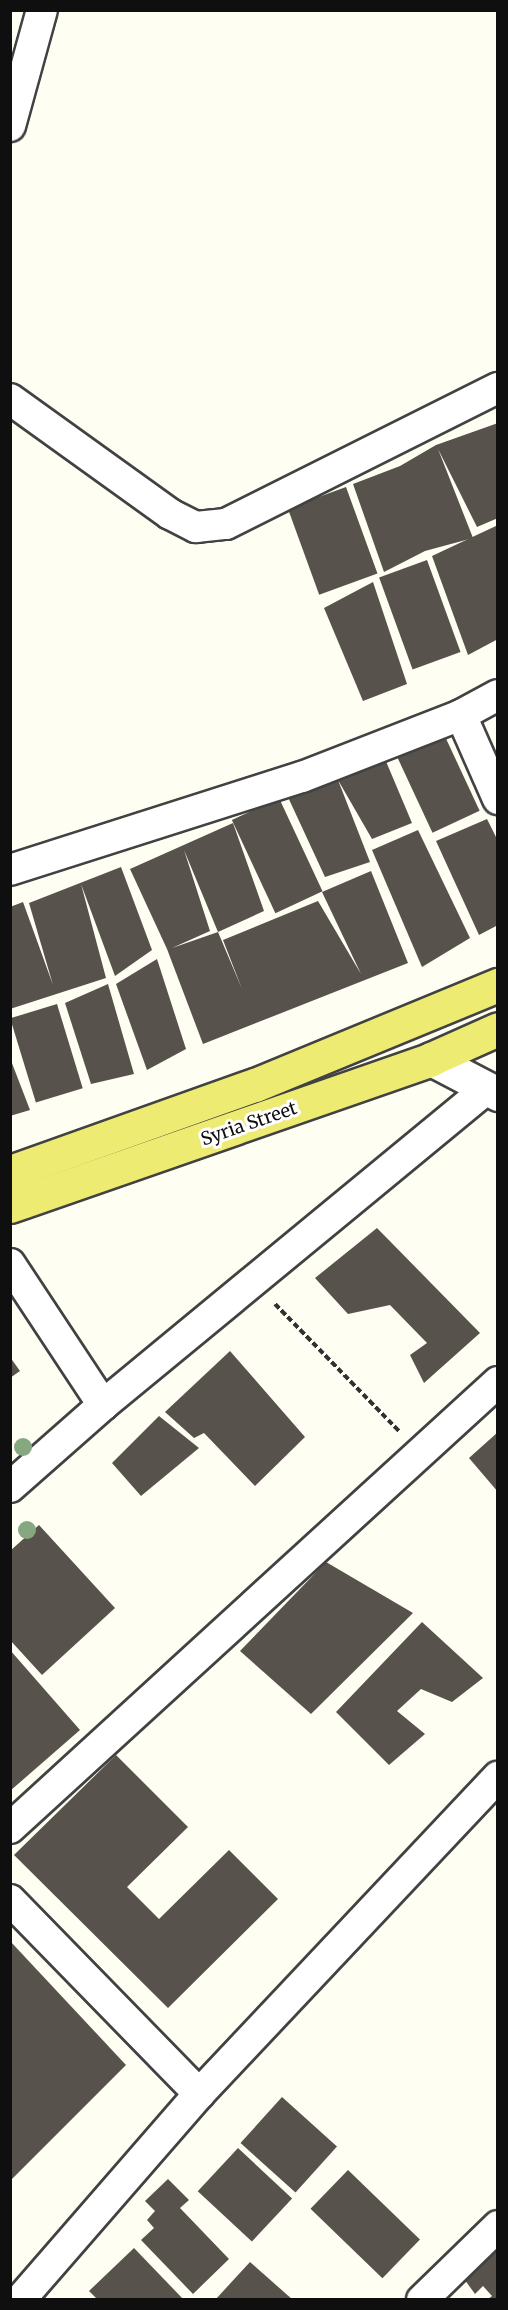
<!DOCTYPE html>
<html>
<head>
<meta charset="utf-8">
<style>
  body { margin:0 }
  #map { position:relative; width:508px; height:2310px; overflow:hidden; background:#fefef2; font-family:Merriweather,serif }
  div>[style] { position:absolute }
  .building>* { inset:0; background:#57534c; transform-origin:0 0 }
  .path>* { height:4px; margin-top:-2px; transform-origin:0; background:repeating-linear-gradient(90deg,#313131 0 6px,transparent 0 9px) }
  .roads { filter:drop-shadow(2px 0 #424242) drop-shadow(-2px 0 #424242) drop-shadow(0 2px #424242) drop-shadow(0 -2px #424242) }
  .minor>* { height:30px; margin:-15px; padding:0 15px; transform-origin:15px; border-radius:15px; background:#fff }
  .tertiary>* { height:33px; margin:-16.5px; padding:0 16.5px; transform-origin:16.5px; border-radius:16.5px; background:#fff }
  .primary>* { height:33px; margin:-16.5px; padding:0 16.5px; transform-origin:16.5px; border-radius:16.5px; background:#eeeb72 }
  .trees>* { width:18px; height:18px; margin:-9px; border-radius:50%; background:#86a881 }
  span { translate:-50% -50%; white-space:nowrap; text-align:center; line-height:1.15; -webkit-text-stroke:6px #fff; paint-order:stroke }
  .street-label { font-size:18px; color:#0f0f0f }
  .frame { position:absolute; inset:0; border:12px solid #0f0f0f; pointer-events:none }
</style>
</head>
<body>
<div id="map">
  <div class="building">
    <div style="clip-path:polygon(498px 423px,498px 518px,477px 527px,438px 449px,473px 538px,425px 551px,384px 572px,353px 484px,400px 466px,436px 445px)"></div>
    <div style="left:346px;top:487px;width:92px;height:62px;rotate:70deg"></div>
    <div style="clip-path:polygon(498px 525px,498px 639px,468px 655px,432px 556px)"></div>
    <div style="left:427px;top:560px;width:98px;height:51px;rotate:70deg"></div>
    <div style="clip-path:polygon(373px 582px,407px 684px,363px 701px,324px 608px)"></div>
    <div style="left:442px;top:730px;width:89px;height:52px;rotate:65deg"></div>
    <div style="clip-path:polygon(385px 759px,412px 823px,372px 839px,338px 780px,370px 862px,325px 877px,287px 795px,338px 780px)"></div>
    <div style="left:279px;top:798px;width:103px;height:52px;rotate:65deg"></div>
    <div style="clip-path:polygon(487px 819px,498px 841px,498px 925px,479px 935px,436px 841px)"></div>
    <div style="clip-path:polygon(233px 823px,264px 911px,218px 932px,184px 850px,210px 931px,172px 948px,218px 932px,242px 989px,223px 940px,318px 901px,361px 974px,322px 892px,371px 871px,408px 963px,203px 1044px,167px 949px,130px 869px)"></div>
    <div style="clip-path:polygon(418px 830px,470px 938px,422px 967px,372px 850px)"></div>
    <div style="clip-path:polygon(121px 867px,152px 950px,115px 976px,81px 884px,106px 978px,10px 1009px,10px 907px,23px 902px,53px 985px,29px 903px)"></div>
    <div style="clip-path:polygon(157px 959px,186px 1049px,147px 1070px,116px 984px)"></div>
    <div style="clip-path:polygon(108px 984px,134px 1074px,91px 1084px,65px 1003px)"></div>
    <div style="left:57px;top:1004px;width:88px;height:49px;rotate:73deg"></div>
    <div style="clip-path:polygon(10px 1058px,30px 1110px,10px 1116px)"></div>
    <div style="clip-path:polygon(377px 1228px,480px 1333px,424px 1383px,410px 1355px,427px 1343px,390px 1305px,348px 1314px,315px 1278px)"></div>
    <div style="clip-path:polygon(230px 1351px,305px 1437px,255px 1486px,204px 1433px,194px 1438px,165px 1412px)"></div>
    <div style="clip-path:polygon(10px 1357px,20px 1371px,10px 1378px)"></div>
    <div style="clip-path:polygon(159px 1416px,199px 1448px,141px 1496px,112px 1463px)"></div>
    <div style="clip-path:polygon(498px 1432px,498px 1492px,469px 1458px)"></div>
    <div style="clip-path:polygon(39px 1525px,115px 1608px,42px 1675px,10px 1640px,10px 1551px)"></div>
    <div style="clip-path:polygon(326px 1562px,413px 1613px,311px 1714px,240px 1651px)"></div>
    <div style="clip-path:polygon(422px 1622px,483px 1678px,452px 1702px,421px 1689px,397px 1711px,425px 1734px,389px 1765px,336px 1712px)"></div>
    <div style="clip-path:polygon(10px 1650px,80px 1730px,10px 1791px)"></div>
    <div style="clip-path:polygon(116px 1755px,188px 1827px,127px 1887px,159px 1919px,229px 1850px,278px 1899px,168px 2008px,14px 1855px)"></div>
    <div style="clip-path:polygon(10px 1941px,126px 2065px,10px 2181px)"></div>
    <div style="left:282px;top:2097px;width:74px;height:62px;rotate:42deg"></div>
    <div style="left:238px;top:2148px;width:74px;height:59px;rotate:43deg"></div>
    <div style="left:348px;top:2170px;width:100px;height:54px;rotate:44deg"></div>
    <div style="clip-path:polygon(168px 2179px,189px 2200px,180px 2208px,229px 2259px,193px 2294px,141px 2240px,154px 2228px,147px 2220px,155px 2211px,145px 2201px)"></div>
    <div style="clip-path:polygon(498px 2244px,498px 2300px,487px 2300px,492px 2296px,483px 2286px,475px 2294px,462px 2276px)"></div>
    <div style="clip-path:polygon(134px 2248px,184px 2300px,98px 2300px,89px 2291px)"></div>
    <div style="clip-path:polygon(250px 2262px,293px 2300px,215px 2300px)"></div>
  </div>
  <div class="path">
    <div style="left:275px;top:1304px;width:179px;rotate:45.7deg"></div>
  </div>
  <div class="roads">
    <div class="minor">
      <div style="left:10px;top:126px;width:120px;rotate:-74.6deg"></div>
      <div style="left:10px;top:399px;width:197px;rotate:35.7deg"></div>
      <div style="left:170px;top:514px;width:29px;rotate:27deg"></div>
      <div style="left:196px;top:527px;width:30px;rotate:-6deg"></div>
      <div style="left:226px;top:524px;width:304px;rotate:-26.6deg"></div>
      <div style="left:461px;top:715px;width:92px;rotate:66.2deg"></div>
      <div style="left:10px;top:870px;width:306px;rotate:-17.7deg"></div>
      <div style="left:302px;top:777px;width:171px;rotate:-21.3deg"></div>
      <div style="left:461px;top:715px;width:42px;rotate:-28.4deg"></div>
      <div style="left:10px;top:1264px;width:169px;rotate:56.6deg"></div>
      <div style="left:10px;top:1487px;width:124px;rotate:-41.4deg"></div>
      <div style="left:103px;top:1405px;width:498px;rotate:-39.5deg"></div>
      <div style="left:10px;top:1828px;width:661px;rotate:-42.43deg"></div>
      <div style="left:10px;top:1900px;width:271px;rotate:45.7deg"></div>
      <div style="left:20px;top:2300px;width:273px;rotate:-49deg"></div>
      <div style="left:199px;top:2094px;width:436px;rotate:-46.7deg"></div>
      <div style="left:422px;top:2300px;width:106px;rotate:-44.2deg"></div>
    </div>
    <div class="tertiary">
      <div style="left:431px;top:1059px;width:76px;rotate:27.6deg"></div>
    </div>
    <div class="primary">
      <div style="left:10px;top:1172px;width:260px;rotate:-19.6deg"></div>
      <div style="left:255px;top:1085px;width:263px;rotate:-22.4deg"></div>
      <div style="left:10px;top:1206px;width:446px;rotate:-19.2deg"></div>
      <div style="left:431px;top:1059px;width:73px;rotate:-24.1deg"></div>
    </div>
  </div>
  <div class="trees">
    <div style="left:23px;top:1447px"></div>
    <div style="left:27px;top:1530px"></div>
  </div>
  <div class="street-label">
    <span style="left:249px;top:1124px;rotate:-19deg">Syria Street</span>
  </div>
  <div class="frame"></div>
</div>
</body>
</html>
